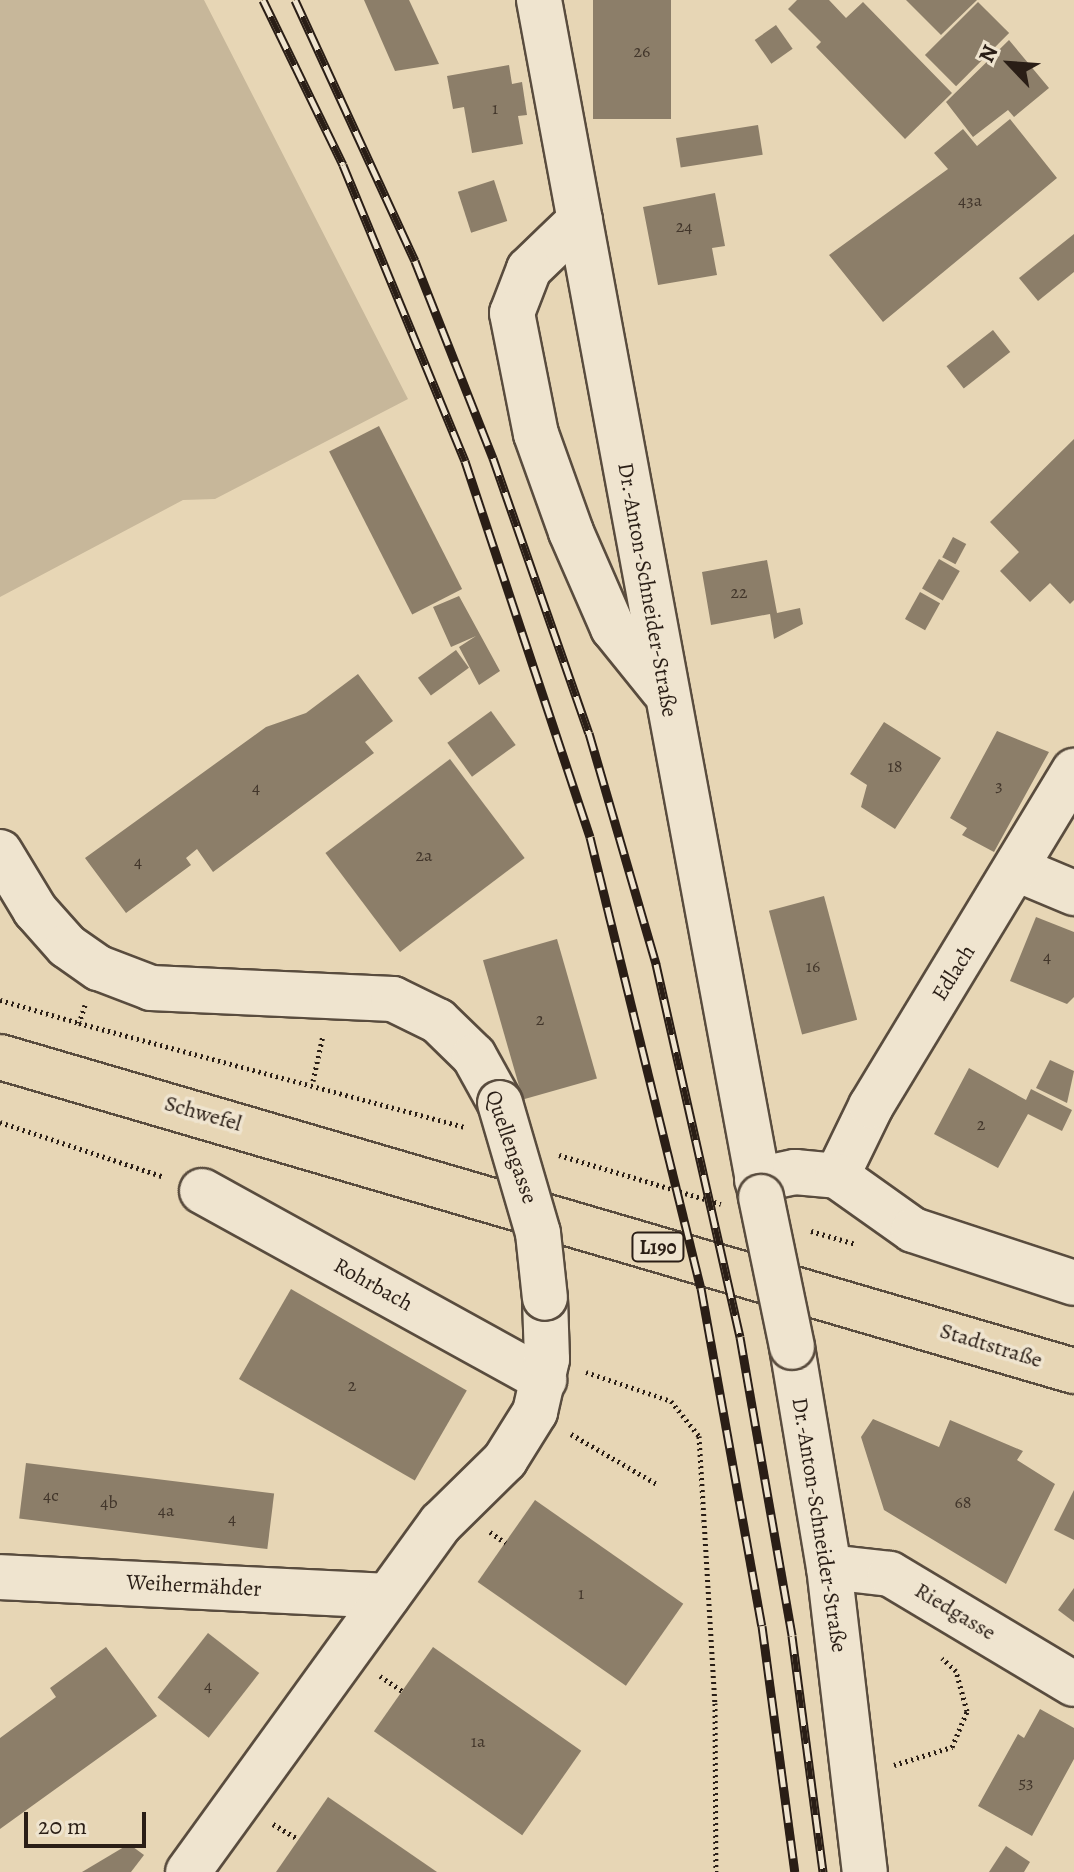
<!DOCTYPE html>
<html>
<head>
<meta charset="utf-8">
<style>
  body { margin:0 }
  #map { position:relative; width:1074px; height:1872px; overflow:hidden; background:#e7d6b5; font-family:Alegreya,serif }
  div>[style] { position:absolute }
  .green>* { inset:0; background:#c7b79a }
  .building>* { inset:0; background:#8c7e69; transform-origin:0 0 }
  .path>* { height:5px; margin-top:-2.5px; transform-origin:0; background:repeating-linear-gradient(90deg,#2a1e16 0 2px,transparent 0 6px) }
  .roads { filter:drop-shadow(2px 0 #594c3e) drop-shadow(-2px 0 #594c3e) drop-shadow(0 2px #594c3e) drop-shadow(0 -2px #594c3e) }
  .minor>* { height:44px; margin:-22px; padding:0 22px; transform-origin:22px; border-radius:22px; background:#efe4cf }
  .major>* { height:44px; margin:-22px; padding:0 22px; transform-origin:22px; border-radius:22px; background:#e7d6b5 }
  .rail>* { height:9px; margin-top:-4.5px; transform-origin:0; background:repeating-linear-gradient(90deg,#efe4cf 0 18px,#2a1e16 0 36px); box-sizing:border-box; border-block:2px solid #2a1e16 }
  .bridges { filter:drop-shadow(2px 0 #594c3e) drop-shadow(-2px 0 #594c3e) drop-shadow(0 2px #594c3e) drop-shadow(0 -2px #594c3e) }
  .minor-bridge>* { height:44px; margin:-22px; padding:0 22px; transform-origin:22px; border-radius:22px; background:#efe4cf }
  span { translate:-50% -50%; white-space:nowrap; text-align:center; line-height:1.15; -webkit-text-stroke:7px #efe4cf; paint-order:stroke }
  .number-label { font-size:18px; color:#42362b }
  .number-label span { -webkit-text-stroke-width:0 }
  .shield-label span { padding:2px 6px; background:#efe4cf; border:2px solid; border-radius:6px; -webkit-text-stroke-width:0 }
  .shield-label { font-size:20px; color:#2a1e16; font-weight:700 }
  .street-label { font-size:22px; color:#2a1e16 }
  .north { position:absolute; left:970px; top:24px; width:80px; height:80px; -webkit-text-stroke:6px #efe4cf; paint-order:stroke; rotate:295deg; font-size:22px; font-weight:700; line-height:32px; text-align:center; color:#2a1e16 }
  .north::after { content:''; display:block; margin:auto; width:28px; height:36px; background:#2a1e16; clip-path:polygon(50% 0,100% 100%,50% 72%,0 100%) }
  .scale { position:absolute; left:24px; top:1812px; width:122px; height:36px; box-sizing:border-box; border:4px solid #2a1e16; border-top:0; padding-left:10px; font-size:24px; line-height:28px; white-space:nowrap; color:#2a1e16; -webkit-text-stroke:6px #efe4cf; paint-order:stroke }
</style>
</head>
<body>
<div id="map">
  <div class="green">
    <div style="clip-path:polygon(0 0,204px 0,408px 399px,215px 499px,183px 500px,0 597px)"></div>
  </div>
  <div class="building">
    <div style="clip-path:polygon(364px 0,409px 0,439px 64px,395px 71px)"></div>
    <div style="left:593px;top:0;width:78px;height:119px"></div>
    <div style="clip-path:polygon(797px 0,829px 0,846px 18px,863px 2px,952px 93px,905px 139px,816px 47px,821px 42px,788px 9px)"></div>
    <div style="clip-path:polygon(906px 0,977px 0,941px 35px)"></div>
    <div style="left:978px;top:2px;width:44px;height:75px;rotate:45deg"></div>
    <div style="left:776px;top:25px;width:29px;height:26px;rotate:55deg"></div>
    <div style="clip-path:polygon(1009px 40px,1049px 88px,1014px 117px,1008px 110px,973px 137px,946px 102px)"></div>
    <div style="clip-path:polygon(509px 65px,512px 84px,522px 82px,527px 115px,518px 116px,523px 144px,472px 153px,464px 107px,453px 109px,447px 76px)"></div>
    <div style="clip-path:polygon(1010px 119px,1057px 178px,883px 322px,829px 255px,948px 169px,934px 153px,963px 129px,977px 146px)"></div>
    <div style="left:758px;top:125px;width:30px;height:83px;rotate:81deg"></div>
    <div style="left:494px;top:180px;width:43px;height:38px;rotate:72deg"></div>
    <div style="clip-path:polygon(715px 193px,725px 246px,712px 248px,717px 275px,658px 285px,643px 207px)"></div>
    <div style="clip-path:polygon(1074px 234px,1074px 272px,1038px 301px,1019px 278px)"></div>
    <div style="left:993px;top:330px;width:28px;height:59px;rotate:52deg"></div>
    <div style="left:379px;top:426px;width:183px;height:56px;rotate:63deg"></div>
    <div style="clip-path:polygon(1074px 439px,1074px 600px,1070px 604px,1050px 583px,1030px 602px,1000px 571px,1019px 552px,990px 522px)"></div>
    <div style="left:953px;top:537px;width:15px;height:23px;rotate:28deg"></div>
    <div style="left:939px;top:559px;width:24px;height:34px;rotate:30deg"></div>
    <div style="clip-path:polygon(767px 560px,777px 613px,800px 608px,803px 624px,774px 639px,770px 614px,711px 625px,702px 572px)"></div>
    <div style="left:920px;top:592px;width:23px;height:31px;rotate:29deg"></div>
    <div style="clip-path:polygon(459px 596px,500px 671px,479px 685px,459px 647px,476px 636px,451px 647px,433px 607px)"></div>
    <div style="left:456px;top:650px;width:22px;height:47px;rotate:54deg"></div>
    <div style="clip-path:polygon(358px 674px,393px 721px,365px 742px,374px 753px,213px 872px,197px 849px,186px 858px,191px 865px,126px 913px,85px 858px,266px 727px,306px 713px)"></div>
    <div style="left:491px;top:711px;width:42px;height:54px;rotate:54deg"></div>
    <div style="clip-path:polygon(884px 722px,941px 758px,895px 829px,861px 807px,867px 785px,850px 774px)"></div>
    <div style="clip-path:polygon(997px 731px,1049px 752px,994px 852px,962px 835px,967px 828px,950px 818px)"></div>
    <div style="left:450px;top:759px;width:124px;height:156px;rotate:53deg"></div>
    <div style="left:824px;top:896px;width:128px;height:57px;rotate:75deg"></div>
    <div style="clip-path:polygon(1036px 917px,1074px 932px,1074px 997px,1067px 1004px,1010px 981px)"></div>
    <div style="left:557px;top:939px;width:145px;height:77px;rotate:74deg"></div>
    <div style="clip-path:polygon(1050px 1060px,1074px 1071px,1067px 1103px,1036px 1088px)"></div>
    <div style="clip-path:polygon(969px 1068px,1026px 1100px,1031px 1089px,1072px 1110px,1062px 1131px,1028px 1114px,998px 1168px,934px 1134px)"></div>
    <div style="left:291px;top:1289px;width:203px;height:104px;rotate:30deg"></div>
    <div style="clip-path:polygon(873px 1419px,939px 1447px,950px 1420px,1023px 1451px,1017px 1460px,1055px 1484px,1006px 1584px,884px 1510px,861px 1437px)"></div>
    <div style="left:26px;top:1463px;width:250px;height:56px;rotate:7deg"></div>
    <div style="clip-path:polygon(1074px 1490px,1074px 1540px,1054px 1530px)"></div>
    <div style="left:535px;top:1500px;width:181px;height:100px;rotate:35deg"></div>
    <div style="clip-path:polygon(1074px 1588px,1074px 1622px,1058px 1610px)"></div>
    <div style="left:208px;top:1633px;width:65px;height:82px;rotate:38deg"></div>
    <div style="clip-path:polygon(106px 1647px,157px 1716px,0 1829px,0 1738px,56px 1697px,50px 1688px)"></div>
    <div style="left:433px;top:1647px;width:181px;height:103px;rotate:35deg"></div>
    <div style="clip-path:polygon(1040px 1709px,1074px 1728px,1074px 1759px,1032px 1836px,978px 1806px,1018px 1734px,1024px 1738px)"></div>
    <div style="clip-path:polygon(328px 1797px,437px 1872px,276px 1872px)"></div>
    <div style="clip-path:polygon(129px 1844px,144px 1855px,131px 1872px,82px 1872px)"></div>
    <div style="clip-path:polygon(1006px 1846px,1030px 1862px,1024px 1872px,989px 1872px)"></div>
  </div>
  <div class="path">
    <div style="left:0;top:1000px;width:82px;rotate:16.2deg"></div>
    <div style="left:85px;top:1005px;width:19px;rotate:108deg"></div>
    <div style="left:79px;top:1023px;width:400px;rotate:15.1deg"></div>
    <div style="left:313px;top:1081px;width:47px;rotate:-77.7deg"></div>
    <div style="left:0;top:1122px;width:173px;rotate:18.5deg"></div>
    <div style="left:559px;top:1155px;width:169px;rotate:16.8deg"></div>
    <div style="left:811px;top:1231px;width:47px;rotate:16.1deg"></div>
    <div style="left:586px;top:1372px;width:90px;rotate:18.8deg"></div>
    <div style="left:671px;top:1401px;width:45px;rotate:51.3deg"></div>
    <div style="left:699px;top:1436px;width:267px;rotate:86.6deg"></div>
    <div style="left:715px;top:1703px;width:169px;rotate:89.7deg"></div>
    <div style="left:571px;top:1434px;width:99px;rotate:30.2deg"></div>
    <div style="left:490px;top:1532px;width:19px;rotate:35deg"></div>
    <div style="left:380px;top:1676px;width:27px;rotate:34deg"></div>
    <div style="left:894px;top:1765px;width:61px;rotate:-17.2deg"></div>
    <div style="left:952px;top:1747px;width:39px;rotate:-67deg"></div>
    <div style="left:967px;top:1711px;width:41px;rotate:-105.4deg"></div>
    <div style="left:956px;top:1671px;width:19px;rotate:-137deg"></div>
    <div style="left:273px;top:1824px;width:29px;rotate:31deg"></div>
  </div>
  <div class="roads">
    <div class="minor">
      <div style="left:539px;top:0;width:1217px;rotate:79.49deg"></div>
      <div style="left:580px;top:220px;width:71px;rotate:136.1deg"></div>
      <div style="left:529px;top:269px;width:47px;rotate:111.1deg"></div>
      <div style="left:512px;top:313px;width:123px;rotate:78.8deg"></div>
      <div style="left:536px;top:434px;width:104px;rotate:70.3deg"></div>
      <div style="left:571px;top:532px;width:105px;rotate:66.4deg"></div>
      <div style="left:613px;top:628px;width:80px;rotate:51.1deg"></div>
      <div style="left:0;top:852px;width:68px;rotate:58.9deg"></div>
      <div style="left:35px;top:910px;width:48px;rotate:48.4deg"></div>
      <div style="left:67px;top:946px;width:39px;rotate:35deg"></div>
      <div style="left:99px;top:968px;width:56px;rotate:21deg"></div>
      <div style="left:151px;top:988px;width:242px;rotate:2.6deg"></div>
      <div style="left:393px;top:999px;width:50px;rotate:26.1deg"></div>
      <div style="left:438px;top:1021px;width:50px;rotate:44.2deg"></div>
      <div style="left:474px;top:1056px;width:54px;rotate:61deg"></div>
      <div style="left:1019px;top:870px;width:60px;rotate:22.7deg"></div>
      <div style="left:837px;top:1176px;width:78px;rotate:-64.1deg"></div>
      <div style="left:871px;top:1106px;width:392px;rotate:-58.8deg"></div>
      <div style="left:757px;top:1180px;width:39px;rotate:-12deg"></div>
      <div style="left:795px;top:1172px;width:42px;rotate:5.4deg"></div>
      <div style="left:837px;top:1176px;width:93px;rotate:35.4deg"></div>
      <div style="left:913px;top:1230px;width:169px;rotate:18.2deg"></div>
      <div style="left:202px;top:1191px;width:391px;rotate:28.9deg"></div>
      <div style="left:792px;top:1347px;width:223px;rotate:80.5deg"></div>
      <div style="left:829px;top:1567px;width:307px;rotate:83.3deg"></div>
      <div style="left:829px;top:1567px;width:61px;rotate:6.5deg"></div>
      <div style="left:890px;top:1574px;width:214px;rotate:30.9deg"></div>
      <div style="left:0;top:1577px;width:388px;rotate:2.8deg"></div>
      <div style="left:188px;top:1872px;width:431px;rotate:-54.1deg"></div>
      <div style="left:441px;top:1523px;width:90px;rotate:-44.5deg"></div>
      <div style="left:505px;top:1460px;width:57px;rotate:-58deg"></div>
      <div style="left:535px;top:1412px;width:54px;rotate:-77.2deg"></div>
      <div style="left:547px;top:1359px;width:61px;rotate:-91.9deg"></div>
    </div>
    <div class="major">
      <div style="left:0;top:1057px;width:1119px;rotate:16.3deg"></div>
    </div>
  </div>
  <div class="rail">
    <div style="left:263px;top:0;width:183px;rotate:64.1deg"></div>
    <div style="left:343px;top:165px;width:320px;rotate:67.6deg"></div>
    <div style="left:465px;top:461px;width:396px;rotate:71.6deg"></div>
    <div style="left:590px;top:837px;width:464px;rotate:76.2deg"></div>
    <div style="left:701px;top:1288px;width:343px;rotate:79.8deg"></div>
    <div style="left:762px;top:1626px;width:248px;rotate:82.4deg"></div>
    <div style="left:295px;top:0;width:287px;rotate:65.3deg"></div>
    <div style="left:415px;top:261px;width:212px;rotate:68.4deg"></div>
    <div style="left:493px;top:458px;width:291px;rotate:70.8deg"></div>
    <div style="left:589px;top:733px;width:241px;rotate:73.8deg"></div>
    <div style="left:656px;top:964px;width:382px;rotate:77.3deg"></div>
    <div style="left:740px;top:1337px;width:303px;rotate:80.1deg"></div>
    <div style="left:792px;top:1636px;width:238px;rotate:82.5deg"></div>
  </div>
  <div class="bridges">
    <div class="minor-bridge">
      <div style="left:500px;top:1103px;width:135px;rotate:73.7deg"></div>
      <div style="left:538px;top:1233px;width:65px;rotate:83.9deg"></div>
      <div style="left:761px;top:1197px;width:153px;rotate:78.3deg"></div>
    </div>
  </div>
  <div class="number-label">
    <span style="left:642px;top:51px">26</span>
    <span style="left:495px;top:108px">1</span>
    <span style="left:970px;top:200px">43a</span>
    <span style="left:684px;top:226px">24</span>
    <span style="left:739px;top:592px">22</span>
    <span style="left:895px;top:766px">18</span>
    <span style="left:999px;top:785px">3</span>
    <span style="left:256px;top:787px">4</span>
    <span style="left:424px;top:855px">2a</span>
    <span style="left:138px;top:861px">4</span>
    <span style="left:1047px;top:956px">4</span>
    <span style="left:813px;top:966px">16</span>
    <span style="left:540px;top:1019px">2</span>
    <span style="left:981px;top:1124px">2</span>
    <span style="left:352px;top:1385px">2</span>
    <span style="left:51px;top:1495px">4c</span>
    <span style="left:109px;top:1502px">4b</span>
    <span style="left:963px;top:1502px">68</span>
    <span style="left:166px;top:1510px">4a</span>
    <span style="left:232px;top:1518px">4</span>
    <span style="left:581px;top:1593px">1</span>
    <span style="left:208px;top:1685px">4</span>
    <span style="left:478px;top:1741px">1a</span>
    <span style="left:1026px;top:1782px">53</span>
  </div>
  <div class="shield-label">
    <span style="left:658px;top:1247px">L190</span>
  </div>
  <div class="street-label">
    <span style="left:647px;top:590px;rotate:80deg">Dr.-Anton-Schneider-Straße</span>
    <span style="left:954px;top:973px;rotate:-58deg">Edlach</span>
    <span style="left:203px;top:1114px;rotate:16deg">Schwefel</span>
    <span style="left:511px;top:1147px;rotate:71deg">Quellengasse</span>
    <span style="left:373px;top:1285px;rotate:29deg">Rohrbach</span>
    <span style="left:991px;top:1346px;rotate:17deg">Stadtstraße</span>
    <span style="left:819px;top:1525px;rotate:81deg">Dr.-Anton-Schneider-Straße</span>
    <span style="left:194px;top:1586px;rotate:3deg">Weihermähder</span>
    <span style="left:955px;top:1612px;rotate:31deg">Riedgasse</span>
  </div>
  <div class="north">N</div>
  <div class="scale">20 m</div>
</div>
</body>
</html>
